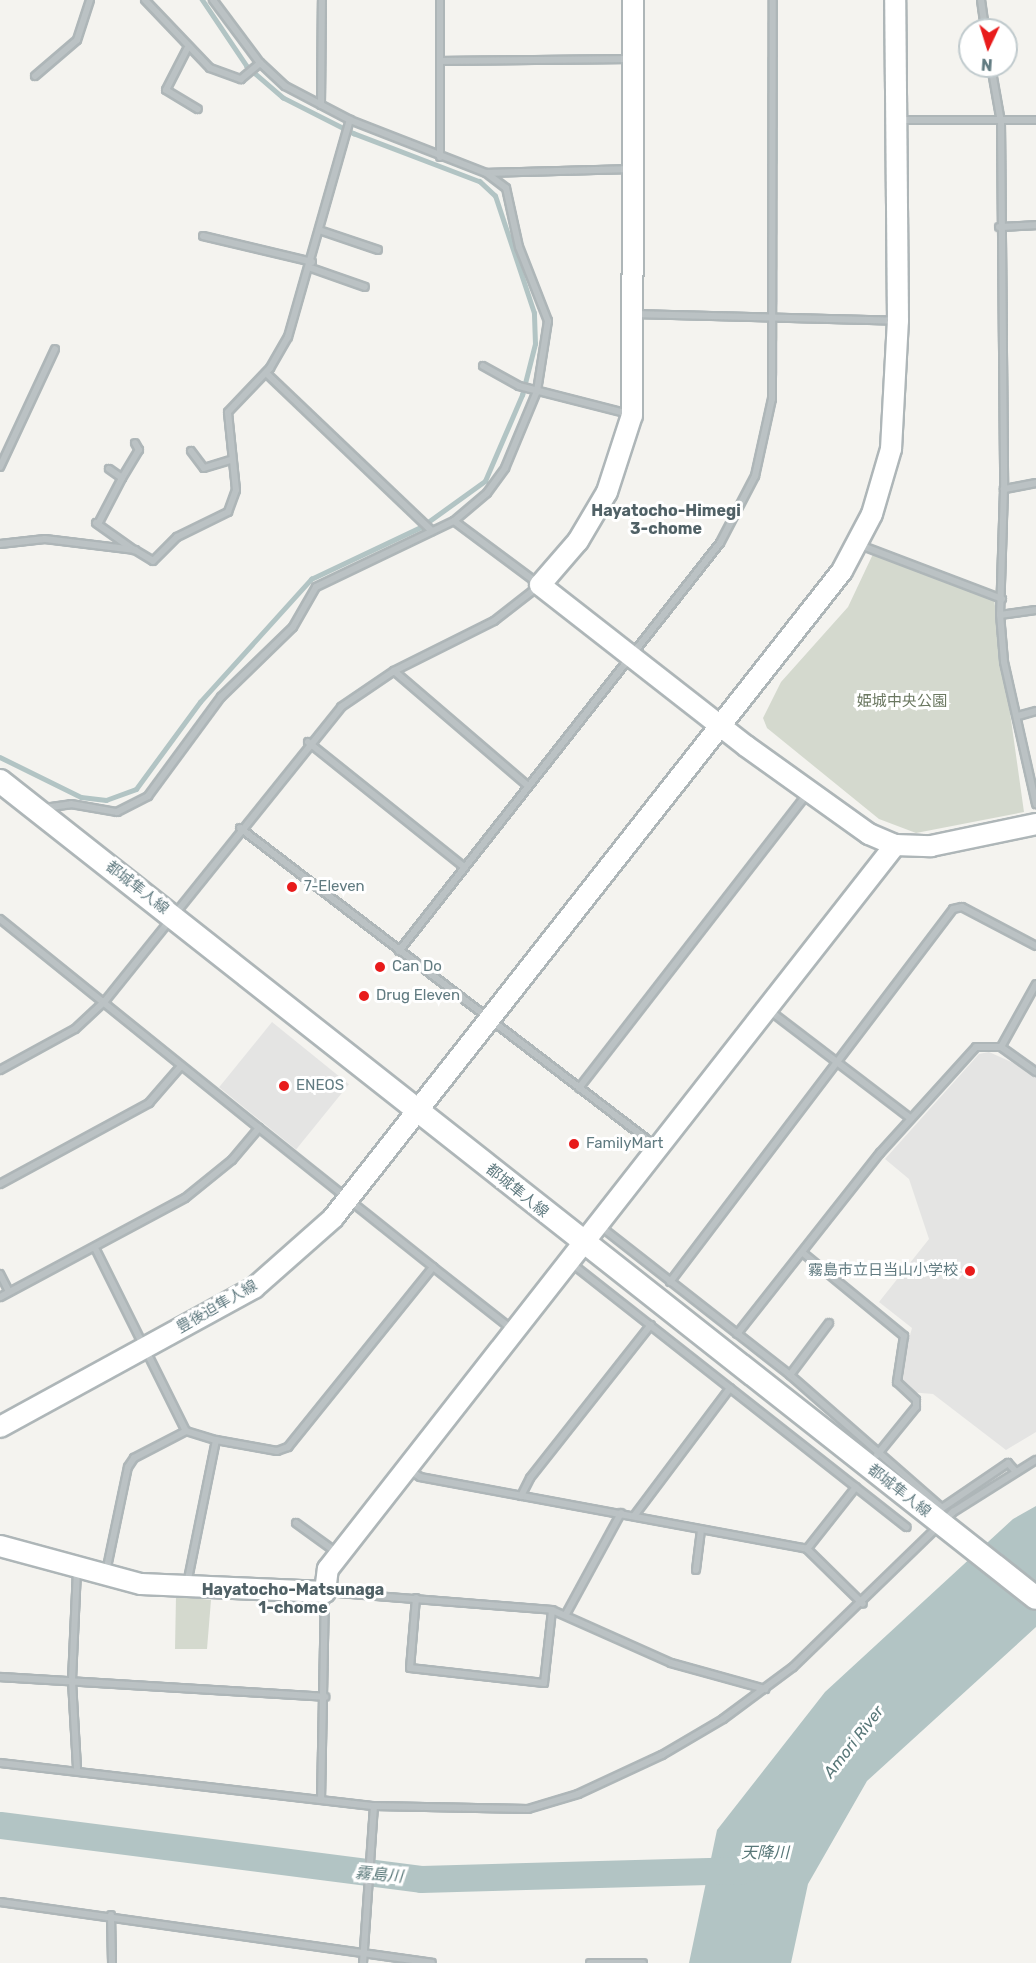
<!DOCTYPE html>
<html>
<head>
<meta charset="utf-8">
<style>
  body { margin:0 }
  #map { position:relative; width:1036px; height:1963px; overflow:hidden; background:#f4f3ef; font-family:Rubik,"Noto Sans JP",sans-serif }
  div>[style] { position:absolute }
  .built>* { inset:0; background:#e4e4e3; transform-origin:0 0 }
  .green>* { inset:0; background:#d4d9ce }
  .water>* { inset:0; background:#b2c4c4 }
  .stream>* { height:4.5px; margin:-2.25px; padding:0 2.25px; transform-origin:2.25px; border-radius:2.25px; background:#b2c4c4 }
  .river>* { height:27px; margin:-13.5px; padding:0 13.5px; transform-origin:13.5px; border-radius:13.5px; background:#b2c4c4 }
  .roads { filter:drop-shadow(2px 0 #aeb6b8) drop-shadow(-2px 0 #aeb6b8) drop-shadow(0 2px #aeb6b8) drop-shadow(0 -2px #aeb6b8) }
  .street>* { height:6px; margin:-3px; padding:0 3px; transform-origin:3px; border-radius:3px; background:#bbc2c4 }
  .secondary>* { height:20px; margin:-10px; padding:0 10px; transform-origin:10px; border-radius:10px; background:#fff }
  .primary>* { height:22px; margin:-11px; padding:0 11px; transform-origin:11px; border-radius:11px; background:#fff }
  .dots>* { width:16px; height:16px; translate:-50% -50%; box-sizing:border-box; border:3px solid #fff; border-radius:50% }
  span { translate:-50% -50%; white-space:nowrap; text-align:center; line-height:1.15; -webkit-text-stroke:6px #fff; paint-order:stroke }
  .park-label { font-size:15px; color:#6b7861 }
  .poi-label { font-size:15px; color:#617b81 }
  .left { translate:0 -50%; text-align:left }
  .right { translate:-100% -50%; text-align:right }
  .street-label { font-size:15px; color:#617b81 }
  .neighbourhood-label { font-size:16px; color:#506166; font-weight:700 }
  .water-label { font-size:16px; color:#587778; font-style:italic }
  .north { position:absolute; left:958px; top:18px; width:60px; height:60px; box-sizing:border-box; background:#fff; border:2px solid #c0cacd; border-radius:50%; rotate:184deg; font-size:16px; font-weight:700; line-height:24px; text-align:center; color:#617b81 }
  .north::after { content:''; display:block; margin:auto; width:21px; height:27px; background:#e81b1b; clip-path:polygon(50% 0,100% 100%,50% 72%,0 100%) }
</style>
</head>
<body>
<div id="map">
  <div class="built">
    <div style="left:272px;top:1022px;width:99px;height:84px;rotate:39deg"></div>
    <div style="clip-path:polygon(989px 1052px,1036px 1073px,1036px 1432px,1006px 1450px,933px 1394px,909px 1392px,903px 1382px,904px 1356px,912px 1328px,879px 1302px,929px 1239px,909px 1179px,885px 1159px,979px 1054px)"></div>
  </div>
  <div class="green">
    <div style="clip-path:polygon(873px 554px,994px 599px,1024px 812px,916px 833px,879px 819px,767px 728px,763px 718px,781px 682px,848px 607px)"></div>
    <div style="clip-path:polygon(176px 1596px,211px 1600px,207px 1649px,175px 1649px)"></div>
  </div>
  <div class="water">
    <div style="clip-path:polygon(1036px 1506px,1036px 1627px,867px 1781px,808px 1884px,791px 1963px,689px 1963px,717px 1830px,825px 1692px,1013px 1519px)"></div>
  </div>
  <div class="stream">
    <div style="left:0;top:757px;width:90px;rotate:26.3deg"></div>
    <div style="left:81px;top:797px;width:25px;rotate:7deg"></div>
    <div style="left:106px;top:800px;width:32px;rotate:-20deg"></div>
    <div style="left:136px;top:789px;width:108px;rotate:-53.7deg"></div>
    <div style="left:200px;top:702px;width:166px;rotate:-47.9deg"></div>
    <div style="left:311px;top:579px;width:122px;rotate:-25.3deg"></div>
    <div style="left:421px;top:527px;width:79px;rotate:-35.7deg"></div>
    <div style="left:485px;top:481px;width:94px;rotate:-66.7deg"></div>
    <div style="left:522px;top:395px;width:53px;rotate:-75.7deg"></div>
    <div style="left:535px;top:344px;width:31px;rotate:-92deg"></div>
    <div style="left:534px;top:313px;width:123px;rotate:-108.4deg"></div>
    <div style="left:495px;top:196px;width:21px;rotate:-137deg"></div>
    <div style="left:480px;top:182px;width:135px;rotate:-159.1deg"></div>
    <div style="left:354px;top:134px;width:80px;rotate:-153.1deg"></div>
    <div style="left:283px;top:98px;width:48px;rotate:-139.3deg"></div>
    <div style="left:247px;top:67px;width:81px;rotate:-123.9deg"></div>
  </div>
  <div class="river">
    <div style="left:0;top:1825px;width:424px;rotate:7.3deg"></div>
    <div style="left:421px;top:1879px;width:324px;rotate:-1.6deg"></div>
  </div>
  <div class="roads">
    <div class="street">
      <div style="left:145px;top:0;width:94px;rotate:46.3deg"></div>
      <div style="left:210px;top:68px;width:33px;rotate:20deg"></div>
      <div style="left:241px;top:79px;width:25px;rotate:-40deg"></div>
      <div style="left:981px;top:0;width:30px;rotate:82deg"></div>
      <div style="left:187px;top:49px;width:46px;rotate:117.1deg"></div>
      <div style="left:166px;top:90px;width:37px;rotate:31deg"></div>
      <div style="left:440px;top:61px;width:189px;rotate:-0.6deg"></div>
      <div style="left:991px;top:66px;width:57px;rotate:79.9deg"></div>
      <div style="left:1001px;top:122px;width:367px;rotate:89.5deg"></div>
      <div style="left:35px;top:76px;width:55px;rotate:-40.6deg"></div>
      <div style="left:77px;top:40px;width:42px;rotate:-72deg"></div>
      <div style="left:321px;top:105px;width:105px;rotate:-89.5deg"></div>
      <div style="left:898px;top:120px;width:138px"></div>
      <div style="left:440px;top:157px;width:157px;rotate:-90deg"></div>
      <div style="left:487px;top:173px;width:143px;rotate:-1.6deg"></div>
      <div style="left:999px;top:227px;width:37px;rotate:-3deg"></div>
      <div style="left:322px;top:231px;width:59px;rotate:18.7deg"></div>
      <div style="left:203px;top:236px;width:112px;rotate:13.4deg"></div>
      <div style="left:311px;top:268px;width:57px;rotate:19.4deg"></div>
      <div style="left:636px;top:314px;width:259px;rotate:1.5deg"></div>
      <div style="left:483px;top:366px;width:41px;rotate:29.1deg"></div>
      <div style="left:519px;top:386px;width:114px;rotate:14.3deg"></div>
      <div style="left:266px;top:373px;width:229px;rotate:43.6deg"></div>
      <div style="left:191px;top:451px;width:21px;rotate:53deg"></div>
      <div style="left:204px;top:468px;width:28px;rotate:-17deg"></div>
      <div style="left:0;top:467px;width:130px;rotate:-65deg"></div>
      <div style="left:122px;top:478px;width:33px;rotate:-59deg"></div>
      <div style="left:139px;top:450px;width:8px;rotate:-120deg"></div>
      <div style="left:1036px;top:483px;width:33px;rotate:169deg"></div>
      <div style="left:1004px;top:489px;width:125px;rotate:91.8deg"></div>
      <div style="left:1000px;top:614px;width:48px;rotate:85.2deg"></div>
      <div style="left:1004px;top:662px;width:146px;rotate:77.3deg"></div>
      <div style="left:96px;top:523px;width:47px;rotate:35.4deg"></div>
      <div style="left:98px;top:524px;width:52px;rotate:-62.4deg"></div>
      <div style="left:122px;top:478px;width:16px;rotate:-145deg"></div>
      <div style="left:0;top:544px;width:45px;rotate:-6.3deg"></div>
      <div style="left:45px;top:539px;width:91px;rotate:7deg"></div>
      <div style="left:135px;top:550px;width:21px;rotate:31deg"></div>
      <div style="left:153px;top:561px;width:34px;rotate:-45deg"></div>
      <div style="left:177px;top:537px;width:57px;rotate:-26.1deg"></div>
      <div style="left:228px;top:512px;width:23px;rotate:-70deg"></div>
      <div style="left:236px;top:490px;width:78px;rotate:-95.9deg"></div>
      <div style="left:228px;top:412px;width:61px;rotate:-46.3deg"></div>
      <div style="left:270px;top:368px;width:36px;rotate:-60deg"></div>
      <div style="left:288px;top:337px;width:226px;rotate:-74.1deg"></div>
      <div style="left:860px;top:545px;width:152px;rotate:20.8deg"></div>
      <div style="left:1000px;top:615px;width:36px;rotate:-8deg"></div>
      <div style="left:394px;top:671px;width:177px;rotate:40.6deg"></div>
      <div style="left:1018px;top:716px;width:19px;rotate:-16deg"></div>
      <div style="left:308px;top:742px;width:201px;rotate:38.7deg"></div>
      <div style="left:44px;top:808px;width:27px;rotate:-8deg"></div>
      <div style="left:71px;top:804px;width:47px;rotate:9.9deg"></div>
      <div style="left:117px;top:812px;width:35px;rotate:-27deg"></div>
      <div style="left:148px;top:796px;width:123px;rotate:-53.6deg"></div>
      <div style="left:221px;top:697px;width:100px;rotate:-44.2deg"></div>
      <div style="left:293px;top:627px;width:46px;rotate:-60.1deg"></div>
      <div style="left:316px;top:587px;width:153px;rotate:-25.6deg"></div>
      <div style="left:454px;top:521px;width:43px;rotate:-40.3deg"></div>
      <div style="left:487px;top:493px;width:31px;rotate:-54deg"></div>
      <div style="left:505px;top:468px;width:83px;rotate:-67.4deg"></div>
      <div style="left:537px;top:391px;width:71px;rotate:-81.1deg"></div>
      <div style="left:548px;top:321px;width:79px;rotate:-111.4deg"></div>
      <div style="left:519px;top:247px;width:60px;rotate:-102.4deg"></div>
      <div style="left:506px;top:188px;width:25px;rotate:-143deg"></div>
      <div style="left:486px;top:173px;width:146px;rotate:-158.7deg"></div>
      <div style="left:350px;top:120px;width:73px;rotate:-152.4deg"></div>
      <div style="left:285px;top:86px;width:34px;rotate:-137deg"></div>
      <div style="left:260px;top:63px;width:79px;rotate:-126.7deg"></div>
      <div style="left:240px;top:828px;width:525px;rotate:37.42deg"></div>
      <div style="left:0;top:919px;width:333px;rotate:38.9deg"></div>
      <div style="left:259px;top:1128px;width:42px;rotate:130.2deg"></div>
      <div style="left:232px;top:1160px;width:60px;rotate:141deg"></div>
      <div style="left:185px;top:1198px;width:210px;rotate:151.8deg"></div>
      <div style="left:399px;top:951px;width:519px;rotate:-51.81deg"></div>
      <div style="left:720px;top:543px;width:76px;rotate:-62.4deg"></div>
      <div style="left:755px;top:476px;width:79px;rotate:-77.6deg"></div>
      <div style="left:772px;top:399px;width:399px;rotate:-89.9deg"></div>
      <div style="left:770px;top:1011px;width:176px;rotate:37.4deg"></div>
      <div style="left:1001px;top:1047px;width:43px;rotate:35.5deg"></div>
      <div style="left:0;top:1070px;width:85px;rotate:-28.7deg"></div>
      <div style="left:75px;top:1029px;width:41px;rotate:-43deg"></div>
      <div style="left:105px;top:1001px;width:377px;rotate:-51.2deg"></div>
      <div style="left:341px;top:707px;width:64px;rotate:-34.2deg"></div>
      <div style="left:394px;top:671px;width:112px;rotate:-26.6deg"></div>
      <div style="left:494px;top:621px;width:58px;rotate:-38deg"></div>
      <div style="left:540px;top:585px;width:107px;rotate:-143.3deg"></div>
      <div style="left:579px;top:1088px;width:373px;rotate:-52.2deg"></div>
      <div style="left:259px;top:1128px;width:223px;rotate:38.6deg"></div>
      <div style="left:0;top:1184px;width:170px;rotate:-28.5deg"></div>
      <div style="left:149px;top:1103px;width:49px;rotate:-49.1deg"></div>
      <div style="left:600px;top:1226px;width:241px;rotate:38.1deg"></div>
      <div style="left:790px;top:1375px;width:202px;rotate:41.2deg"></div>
      <div style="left:942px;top:1508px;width:80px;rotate:-34.3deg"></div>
      <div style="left:1008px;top:1463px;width:12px;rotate:48deg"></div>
      <div style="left:96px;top:1250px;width:202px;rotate:63.6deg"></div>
      <div style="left:186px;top:1431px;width:31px;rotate:17deg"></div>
      <div style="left:216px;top:1440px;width:62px;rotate:10.2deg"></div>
      <div style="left:277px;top:1451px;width:12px;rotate:-20deg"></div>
      <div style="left:288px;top:1447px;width:231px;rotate:-51.1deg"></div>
      <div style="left:433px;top:1267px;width:102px;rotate:38.2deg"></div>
      <div style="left:803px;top:1253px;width:131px;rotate:39.4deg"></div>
      <div style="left:904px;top:1336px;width:47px;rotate:98.7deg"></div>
      <div style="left:897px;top:1382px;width:26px;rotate:43deg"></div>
      <div style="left:916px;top:1400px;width:7px;rotate:90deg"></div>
      <div style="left:916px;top:1407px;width:62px;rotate:129.1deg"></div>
      <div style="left:571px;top:1263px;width:427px;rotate:38.2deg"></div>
      <div style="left:0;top:1274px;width:20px;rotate:63deg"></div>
      <div style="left:670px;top:1282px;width:468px;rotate:-52.8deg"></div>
      <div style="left:953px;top:909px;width:9px;rotate:-13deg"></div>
      <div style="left:962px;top:907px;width:84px;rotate:27.8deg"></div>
      <div style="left:737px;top:1334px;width:231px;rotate:-51.7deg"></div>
      <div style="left:880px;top:1153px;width:143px;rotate:-47.8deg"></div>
      <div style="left:976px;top:1047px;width:25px"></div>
      <div style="left:1001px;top:1047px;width:72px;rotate:-60.9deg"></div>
      <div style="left:790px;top:1375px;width:65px;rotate:-53.1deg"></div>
      <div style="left:409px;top:1470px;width:13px;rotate:32deg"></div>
      <div style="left:420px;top:1477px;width:394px;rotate:10.5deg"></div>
      <div style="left:807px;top:1549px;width:78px;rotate:44.5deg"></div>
      <div style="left:521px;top:1496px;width:20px;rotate:-63deg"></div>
      <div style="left:530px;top:1478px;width:195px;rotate:-51.7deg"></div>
      <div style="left:634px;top:1516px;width:160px;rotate:-53.1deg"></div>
      <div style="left:296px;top:1523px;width:49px;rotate:35.9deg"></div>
      <div style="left:807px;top:1549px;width:79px;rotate:-51.7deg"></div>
      <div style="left:696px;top:1570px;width:40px;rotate:-82.9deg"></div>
      <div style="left:106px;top:1572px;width:107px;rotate:-78.2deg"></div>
      <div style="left:128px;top:1467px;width:11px;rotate:-56deg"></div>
      <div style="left:134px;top:1458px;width:59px;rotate:-27.4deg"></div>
      <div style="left:187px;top:1584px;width:147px;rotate:-78.6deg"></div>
      <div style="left:416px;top:1598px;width:70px;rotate:94.9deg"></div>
      <div style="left:410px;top:1668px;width:135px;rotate:6.4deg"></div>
      <div style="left:544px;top:1683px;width:73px;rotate:-83.7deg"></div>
      <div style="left:566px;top:1614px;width:115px;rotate:-61.4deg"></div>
      <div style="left:0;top:1677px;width:326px;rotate:3.5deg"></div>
      <div style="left:0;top:1763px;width:376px;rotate:6.6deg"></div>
      <div style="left:77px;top:1768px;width:88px;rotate:-93.3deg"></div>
      <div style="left:72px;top:1680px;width:109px;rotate:-87.4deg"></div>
      <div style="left:321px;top:1800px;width:208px;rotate:-88.9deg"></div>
      <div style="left:325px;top:1592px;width:228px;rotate:4.5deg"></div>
      <div style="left:552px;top:1610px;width:130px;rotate:24deg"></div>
      <div style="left:671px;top:1663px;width:98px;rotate:15.5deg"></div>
      <div style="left:0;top:1902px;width:436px;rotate:8deg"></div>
      <div style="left:111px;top:1915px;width:48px;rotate:88.8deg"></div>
      <div style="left:363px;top:1963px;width:157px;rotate:-86deg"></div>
      <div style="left:374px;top:1806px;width:154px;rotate:1.1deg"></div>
      <div style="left:528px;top:1809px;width:52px;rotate:-16.7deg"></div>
      <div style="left:578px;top:1794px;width:93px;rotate:-24.9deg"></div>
      <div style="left:662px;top:1755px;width:71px;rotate:-30.5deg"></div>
      <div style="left:723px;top:1719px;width:87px;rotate:-36.6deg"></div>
      <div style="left:793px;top:1667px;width:223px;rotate:-44.1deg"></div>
      <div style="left:953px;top:1512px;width:98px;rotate:-32.1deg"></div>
      <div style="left:590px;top:1963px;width:53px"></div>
    </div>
    <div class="secondary">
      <div style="left:633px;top:0;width:415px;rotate:90.1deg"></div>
      <div style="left:632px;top:415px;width:81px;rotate:108deg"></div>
      <div style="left:607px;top:492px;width:57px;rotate:120.6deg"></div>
      <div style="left:578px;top:541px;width:58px;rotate:130.8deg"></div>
      <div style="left:540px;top:585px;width:261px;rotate:38deg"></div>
      <div style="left:746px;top:746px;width:151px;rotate:35.6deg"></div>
      <div style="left:869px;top:834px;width:28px;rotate:23deg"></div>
      <div style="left:895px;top:845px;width:36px;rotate:2deg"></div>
      <div style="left:931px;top:846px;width:107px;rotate:-11.8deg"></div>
      <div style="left:0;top:1427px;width:290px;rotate:-28.7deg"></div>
      <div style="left:254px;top:1288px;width:106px;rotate:-41.5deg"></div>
      <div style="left:333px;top:1218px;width:823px;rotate:-51.81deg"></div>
      <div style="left:842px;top:571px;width:64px;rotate:-62.2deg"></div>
      <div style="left:872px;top:514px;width:68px;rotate:-73.7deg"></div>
      <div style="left:891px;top:449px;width:128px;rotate:-86.9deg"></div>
      <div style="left:898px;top:321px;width:321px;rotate:-90.5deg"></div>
      <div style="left:0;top:1546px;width:146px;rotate:15.1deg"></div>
      <div style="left:141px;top:1584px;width:184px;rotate:2.5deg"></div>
      <div style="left:325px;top:1592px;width:23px;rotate:-83deg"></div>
      <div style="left:328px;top:1569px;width:920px;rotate:-51.93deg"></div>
    </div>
    <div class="primary">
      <div style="left:0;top:781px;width:1319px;rotate:38.26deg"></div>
    </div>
  </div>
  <div class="dots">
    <div style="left:292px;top:887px;background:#e81b1b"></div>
    <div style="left:380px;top:967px;background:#e81b1b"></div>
    <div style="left:364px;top:996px;background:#e81b1b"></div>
    <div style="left:284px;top:1086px;background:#e81b1b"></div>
    <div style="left:574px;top:1144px;background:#e81b1b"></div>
    <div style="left:970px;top:1271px;background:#e81b1b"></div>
  </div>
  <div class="park-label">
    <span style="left:902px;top:702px">姫城中央公園</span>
  </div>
  <div class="poi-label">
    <span class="left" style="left:304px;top:887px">7-Eleven</span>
    <span class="left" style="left:392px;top:967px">Can Do</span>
    <span class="left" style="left:376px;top:996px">Drug Eleven</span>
    <span class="left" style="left:296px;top:1086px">ENEOS</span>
    <span class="left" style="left:586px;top:1144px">FamilyMart</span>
    <span class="right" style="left:958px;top:1271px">霧島市立日当山小学校</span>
  </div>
  <div class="street-label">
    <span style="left:137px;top:888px;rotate:38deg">都城隼人線</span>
    <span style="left:517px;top:1191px;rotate:39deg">都城隼人線</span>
    <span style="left:217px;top:1307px;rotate:-30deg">豊後迫隼人線</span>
    <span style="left:899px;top:1491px;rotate:38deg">都城隼人線</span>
  </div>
  <div class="neighbourhood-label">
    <span style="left:666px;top:520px">Hayatocho-Himegi<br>3-chome</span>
    <span style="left:293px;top:1599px">Hayatocho-Matsunaga<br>1-chome</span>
  </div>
  <div class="water-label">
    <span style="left:854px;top:1742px;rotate:-52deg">Amori River</span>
    <span style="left:765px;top:1853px">天降川</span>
    <span style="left:379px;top:1875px;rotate:5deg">霧島川</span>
  </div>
  <div class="north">N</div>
</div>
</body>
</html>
